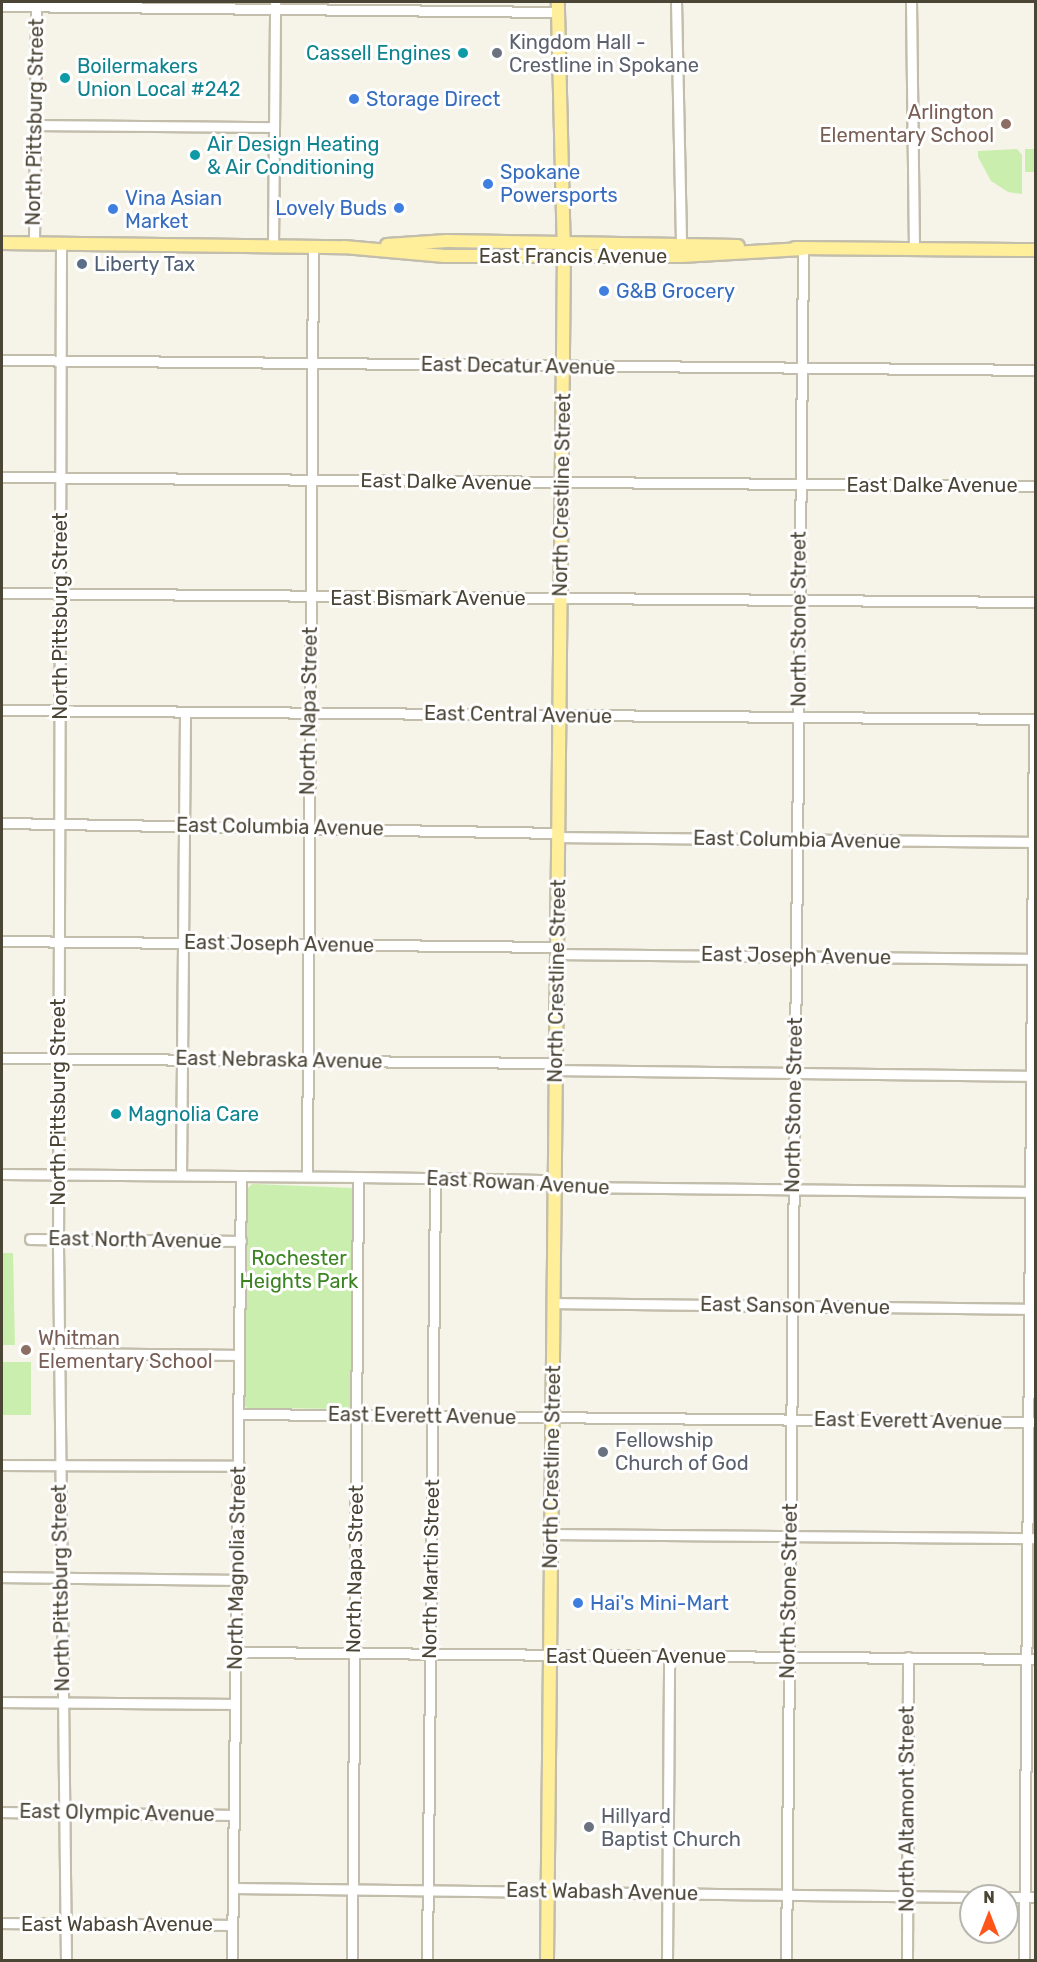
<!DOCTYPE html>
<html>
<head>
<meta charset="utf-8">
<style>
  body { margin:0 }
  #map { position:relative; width:1037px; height:1962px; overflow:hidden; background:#f6f4e9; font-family:Rubik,sans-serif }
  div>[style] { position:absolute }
  .green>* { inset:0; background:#caeeae; transform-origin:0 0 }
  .roads { filter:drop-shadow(2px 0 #c3bdab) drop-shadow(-2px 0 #c3bdab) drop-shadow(0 2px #c3bdab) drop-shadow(0 -2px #c3bdab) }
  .minor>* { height:9px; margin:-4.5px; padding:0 4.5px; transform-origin:4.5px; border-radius:4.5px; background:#fff }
  .major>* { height:12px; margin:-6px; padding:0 6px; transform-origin:6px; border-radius:6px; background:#ffee9a }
  .dots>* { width:16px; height:16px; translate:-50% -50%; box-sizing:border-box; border:3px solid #fff; border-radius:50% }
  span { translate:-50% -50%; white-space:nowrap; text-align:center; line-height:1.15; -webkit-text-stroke:6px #fff; paint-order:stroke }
  .worship-label { font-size:20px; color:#5b616d }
  .left { translate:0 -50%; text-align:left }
  .culture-label { font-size:20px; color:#0d838f }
  .right { translate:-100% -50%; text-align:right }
  .shop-label { font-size:20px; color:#366cbe }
  .education-label { font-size:20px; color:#785e54 }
  .street-label { font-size:20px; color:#4b4536 }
  .service-label { font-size:20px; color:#4e5e75 }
  .park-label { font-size:20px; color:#3c8422 }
  .frame { position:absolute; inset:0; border:3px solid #4b4536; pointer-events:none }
  .north { position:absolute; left:959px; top:1884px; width:60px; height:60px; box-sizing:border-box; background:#fff; border:2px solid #b7b5af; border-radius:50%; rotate:0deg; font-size:16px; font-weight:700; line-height:24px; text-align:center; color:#4b4536 }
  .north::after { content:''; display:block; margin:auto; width:21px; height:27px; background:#ff5518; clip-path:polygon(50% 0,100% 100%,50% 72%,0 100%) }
</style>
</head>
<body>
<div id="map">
  <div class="green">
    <div style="clip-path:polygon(1017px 149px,1022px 155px,1022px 194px,1008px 192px,991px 181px,978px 157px,978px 151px)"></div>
    <div style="left:1025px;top:149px;width:10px;height:23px"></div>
    <div style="clip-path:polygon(252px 1184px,354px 1188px,352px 1409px,247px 1408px,243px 1404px,246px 1190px)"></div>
    <div style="clip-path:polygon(2px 1253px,13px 1253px,15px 1345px,2px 1345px)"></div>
    <div style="left:2px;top:1362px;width:29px;height:53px"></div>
  </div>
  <div class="roads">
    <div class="minor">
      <div style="left:676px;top:2px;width:242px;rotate:88.8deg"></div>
      <div style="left:911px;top:2px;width:248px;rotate:89.3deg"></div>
      <div style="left:2px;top:6px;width:556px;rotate:0.62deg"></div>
      <div style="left:35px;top:125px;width:239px;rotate:0.5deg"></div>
      <div style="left:34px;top:243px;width:241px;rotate:-89.5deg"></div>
      <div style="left:61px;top:244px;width:1001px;rotate:90.17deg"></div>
      <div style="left:58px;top:1245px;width:715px;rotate:89.36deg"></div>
      <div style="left:273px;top:246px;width:244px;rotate:-89.5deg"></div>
      <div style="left:2px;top:360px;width:1034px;rotate:0.55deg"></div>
      <div style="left:2px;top:477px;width:1034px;rotate:0.5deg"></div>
      <div style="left:2px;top:593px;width:1034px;rotate:0.5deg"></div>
      <div style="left:2px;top:710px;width:1034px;rotate:0.5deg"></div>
      <div style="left:2px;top:823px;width:556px;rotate:1.03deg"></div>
      <div style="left:558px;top:837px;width:478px;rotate:0.6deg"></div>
      <div style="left:2px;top:941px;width:555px;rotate:0.62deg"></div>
      <div style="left:557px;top:954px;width:479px;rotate:0.6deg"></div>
      <div style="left:2px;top:1058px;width:554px;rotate:0.52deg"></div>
      <div style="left:556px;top:1070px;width:480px;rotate:0.7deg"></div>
      <div style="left:2px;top:1174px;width:356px;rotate:0.5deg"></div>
      <div style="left:358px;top:1177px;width:183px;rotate:0.9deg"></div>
      <div style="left:541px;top:1180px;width:29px;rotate:14deg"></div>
      <div style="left:569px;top:1187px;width:467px;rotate:0.6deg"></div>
      <div style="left:181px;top:1175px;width:463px;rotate:-89.5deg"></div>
      <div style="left:307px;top:1176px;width:929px;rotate:-89.63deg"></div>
      <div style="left:30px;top:1239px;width:211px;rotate:0.5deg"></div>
      <div style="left:554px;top:1303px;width:480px;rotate:0.7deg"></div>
      <div style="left:58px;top:1353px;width:181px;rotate:0.6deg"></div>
      <div style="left:240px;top:1414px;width:796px;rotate:0.58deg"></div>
      <div style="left:2px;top:1465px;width:237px;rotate:0.2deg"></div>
      <div style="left:551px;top:1534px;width:485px;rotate:0.5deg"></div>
      <div style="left:2px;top:1577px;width:235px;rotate:0.7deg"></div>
      <div style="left:237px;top:1652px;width:799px;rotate:0.5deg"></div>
      <div style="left:2px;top:1702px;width:232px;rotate:0.5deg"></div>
      <div style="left:2px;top:1812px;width:231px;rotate:0.7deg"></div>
      <div style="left:233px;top:1888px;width:738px;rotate:0.7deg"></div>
      <div style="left:1007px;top:1897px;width:29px"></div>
      <div style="left:2px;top:1923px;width:230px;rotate:0.5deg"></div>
      <div style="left:232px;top:1960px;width:784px;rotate:-89.34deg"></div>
      <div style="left:352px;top:1960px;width:783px;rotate:-89.56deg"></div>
      <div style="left:427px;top:1960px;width:782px;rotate:-89.41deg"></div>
      <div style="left:667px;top:1960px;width:304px;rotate:-89.6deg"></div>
      <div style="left:786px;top:1960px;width:1711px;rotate:-89.43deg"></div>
      <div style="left:907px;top:1960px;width:303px;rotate:-89.8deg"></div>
      <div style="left:1024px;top:1960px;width:1241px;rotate:-89.54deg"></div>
    </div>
    <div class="major">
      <div style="left:2px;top:243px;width:342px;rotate:0.7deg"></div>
      <div style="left:344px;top:247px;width:101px;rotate:5.1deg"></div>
      <div style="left:445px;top:256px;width:236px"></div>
      <div style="left:681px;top:256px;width:122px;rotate:-3.3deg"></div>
      <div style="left:387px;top:245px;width:60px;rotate:-3.8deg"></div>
      <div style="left:447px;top:241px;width:291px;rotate:1deg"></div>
      <div style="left:795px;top:248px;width:241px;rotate:0.5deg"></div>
      <div style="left:547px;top:1960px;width:1704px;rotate:-89.43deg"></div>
      <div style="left:564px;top:256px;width:254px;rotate:-91.4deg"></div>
    </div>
  </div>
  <div class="dots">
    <div style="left:463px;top:53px;background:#0f9aa8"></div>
    <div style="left:497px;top:53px;background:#6b7280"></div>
    <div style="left:65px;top:78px;background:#0f9aa8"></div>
    <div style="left:354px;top:99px;background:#3f7fe0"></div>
    <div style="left:1006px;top:124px;background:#8d6e63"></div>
    <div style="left:195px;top:155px;background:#0f9aa8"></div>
    <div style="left:488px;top:184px;background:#3f7fe0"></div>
    <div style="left:399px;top:208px;background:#3f7fe0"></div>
    <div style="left:113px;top:209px;background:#3f7fe0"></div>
    <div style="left:82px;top:264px;background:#5c6f8a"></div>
    <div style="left:604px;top:291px;background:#3f7fe0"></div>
    <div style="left:116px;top:1114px;background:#0f9aa8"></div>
    <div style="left:26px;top:1350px;background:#8d6e63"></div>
    <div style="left:603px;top:1452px;background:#6b7280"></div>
    <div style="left:578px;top:1603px;background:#3f7fe0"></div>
    <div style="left:589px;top:1827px;background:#6b7280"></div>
  </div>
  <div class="worship-label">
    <span class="left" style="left:509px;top:54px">Kingdom Hall -<br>Crestline in Spokane</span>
    <span class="left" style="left:615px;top:1452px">Fellowship<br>Church of God</span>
    <span class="left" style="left:601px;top:1828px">Hillyard<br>Baptist Church</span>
  </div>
  <div class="culture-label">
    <span class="right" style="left:451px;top:53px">Cassell Engines</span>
    <span class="left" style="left:77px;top:78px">Boilermakers<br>Union Local #242</span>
    <span class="left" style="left:207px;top:156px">Air Design Heating<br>&amp; Air Conditioning</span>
    <span class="left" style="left:128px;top:1114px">Magnolia Care</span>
  </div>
  <div class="shop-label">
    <span class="left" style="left:366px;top:99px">Storage Direct</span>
    <span class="left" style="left:500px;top:184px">Spokane<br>Powersports</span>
    <span class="left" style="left:125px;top:210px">Vina Asian<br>Market</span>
    <span class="right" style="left:387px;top:208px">Lovely Buds</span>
    <span class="left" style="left:616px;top:291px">G&amp;B Grocery</span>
    <span class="left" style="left:590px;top:1603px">Hai's Mini-Mart</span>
  </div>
  <div class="education-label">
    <span class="right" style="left:994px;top:124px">Arlington<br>Elementary School</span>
    <span class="left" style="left:38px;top:1350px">Whitman<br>Elementary School</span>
  </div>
  <div class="street-label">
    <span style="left:35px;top:122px;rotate:-89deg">North Pittsburg Street</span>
    <span style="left:573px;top:256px">East Francis Avenue</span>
    <span style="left:518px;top:366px;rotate:1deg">East Decatur Avenue</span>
    <span style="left:446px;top:482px;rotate:1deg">East Dalke Avenue</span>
    <span style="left:932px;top:485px">East Dalke Avenue</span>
    <span style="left:562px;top:495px;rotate:-89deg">North Crestline Street</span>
    <span style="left:428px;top:598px">East Bismark Avenue</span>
    <span style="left:60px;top:616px;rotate:-90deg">North Pittsburg Street</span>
    <span style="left:799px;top:619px;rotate:-90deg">North Stone Street</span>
    <span style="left:309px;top:711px;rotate:-89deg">North Napa Street</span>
    <span style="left:518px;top:715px;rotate:1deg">East Central Avenue</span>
    <span style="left:280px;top:827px;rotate:1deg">East Columbia Avenue</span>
    <span style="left:797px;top:840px;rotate:1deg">East Columbia Avenue</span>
    <span style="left:279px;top:944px;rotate:1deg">East Joseph Avenue</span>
    <span style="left:796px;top:956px;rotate:1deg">East Joseph Avenue</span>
    <span style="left:557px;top:981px;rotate:-89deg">North Crestline Street</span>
    <span style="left:279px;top:1060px;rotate:1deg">East Nebraska Avenue</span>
    <span style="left:58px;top:1102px;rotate:-90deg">North Pittsburg Street</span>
    <span style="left:794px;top:1105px;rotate:-89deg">North Stone Street</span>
    <span style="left:518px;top:1183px;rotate:3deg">East Rowan Avenue</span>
    <span style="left:135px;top:1240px;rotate:1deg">East North Avenue</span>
    <span style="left:795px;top:1306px;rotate:1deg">East Sanson Avenue</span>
    <span style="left:422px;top:1416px;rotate:1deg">East Everett Avenue</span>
    <span style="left:908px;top:1421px;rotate:1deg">East Everett Avenue</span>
    <span style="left:552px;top:1467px;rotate:-89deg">North Crestline Street</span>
    <span style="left:237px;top:1568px;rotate:-89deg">North Magnolia Street</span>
    <span style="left:355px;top:1569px;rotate:-89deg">North Napa Street</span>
    <span style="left:431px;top:1569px;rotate:-89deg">North Martin Street</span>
    <span style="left:61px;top:1588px;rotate:-91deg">North Pittsburg Street</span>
    <span style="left:789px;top:1591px;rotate:-89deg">North Stone Street</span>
    <span style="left:636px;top:1656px">East Queen Avenue</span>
    <span style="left:907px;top:1809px;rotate:-90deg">North Altamont Street</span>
    <span style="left:117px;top:1813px;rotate:1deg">East Olympic Avenue</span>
    <span style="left:602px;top:1892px;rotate:1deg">East Wabash Avenue</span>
    <span style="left:117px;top:1924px">East Wabash Avenue</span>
  </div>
  <div class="service-label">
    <span class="left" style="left:94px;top:264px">Liberty Tax</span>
  </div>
  <div class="park-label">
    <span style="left:299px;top:1270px">Rochester<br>Heights Park</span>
  </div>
  <div class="frame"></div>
  <div class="north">N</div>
</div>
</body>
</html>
